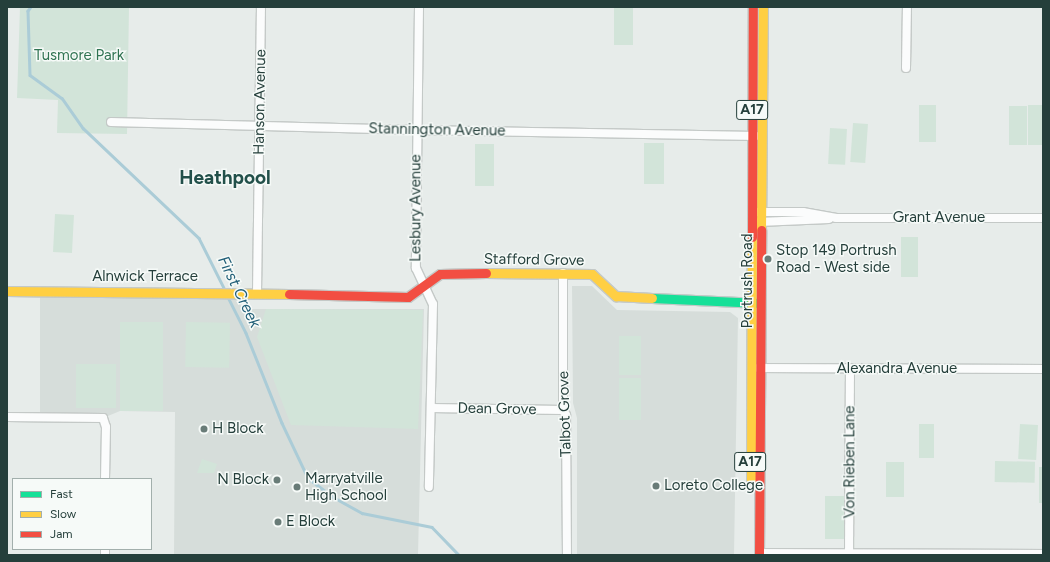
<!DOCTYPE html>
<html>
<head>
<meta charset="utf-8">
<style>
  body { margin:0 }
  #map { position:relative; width:1050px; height:562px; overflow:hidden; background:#e7ecea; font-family:Figtree,sans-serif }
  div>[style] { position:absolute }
  .built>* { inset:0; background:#d6ddda }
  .green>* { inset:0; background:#d2e4d9; transform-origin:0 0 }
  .stream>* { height:2.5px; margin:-1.25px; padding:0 1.25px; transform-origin:1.25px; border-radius:1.25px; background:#abccd7 }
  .roads { filter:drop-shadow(1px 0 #c4c9c7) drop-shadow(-1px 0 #c4c9c7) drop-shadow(0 1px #c4c9c7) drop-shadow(0 -1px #c4c9c7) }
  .street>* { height:8px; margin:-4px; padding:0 4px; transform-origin:4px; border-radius:4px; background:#fbfcfc }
  .fast>* { height:9px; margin:-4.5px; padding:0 4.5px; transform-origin:4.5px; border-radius:4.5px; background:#16e098 }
  .slow>* { height:9px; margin:-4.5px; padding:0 4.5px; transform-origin:4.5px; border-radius:4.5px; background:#ffcf43 }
  .jam>* { height:9px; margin:-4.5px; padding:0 4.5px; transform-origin:4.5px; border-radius:4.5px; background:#f24e42 }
  .dots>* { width:11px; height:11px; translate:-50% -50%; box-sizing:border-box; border:2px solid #f6faf8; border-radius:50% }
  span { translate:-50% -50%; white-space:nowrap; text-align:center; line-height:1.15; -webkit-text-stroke:3px #f6faf8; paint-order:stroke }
  .shield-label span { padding:1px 3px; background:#f6faf8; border:1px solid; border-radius:3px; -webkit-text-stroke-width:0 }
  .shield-label { font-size:14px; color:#253f3b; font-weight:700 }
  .park-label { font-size:15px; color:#317453 }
  .street-label { font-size:15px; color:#253f3b }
  .poi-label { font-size:15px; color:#253f3b }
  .left { translate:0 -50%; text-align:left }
  .right { translate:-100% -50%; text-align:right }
  .water-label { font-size:16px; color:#225f78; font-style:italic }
  .district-label { font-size:19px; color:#22504a; font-weight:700 }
  .frame { position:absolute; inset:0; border:8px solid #253f3b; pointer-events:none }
  .legend { position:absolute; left:12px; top:478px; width:140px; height:72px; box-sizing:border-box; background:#f6faf8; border:1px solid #a2afac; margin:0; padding:5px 7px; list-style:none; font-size:12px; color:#253f3b }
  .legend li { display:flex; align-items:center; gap:8px; height:20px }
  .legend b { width:20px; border:1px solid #a2afac }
</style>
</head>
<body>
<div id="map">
  <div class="built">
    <div style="clip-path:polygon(572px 286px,592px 286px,617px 310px,730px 312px,738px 318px,734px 555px,577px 555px,577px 418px,573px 403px)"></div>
    <div style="clip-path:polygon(40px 291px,232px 292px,243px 309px,424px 309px,418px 555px,174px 555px,175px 412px,120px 411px,103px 418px,40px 417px)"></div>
  </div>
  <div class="green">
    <div style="clip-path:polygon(20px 7px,129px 7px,127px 134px,57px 133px,58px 100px,17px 98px)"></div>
    <div style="left:614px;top:7px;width:19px;height:38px"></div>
    <div style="left:919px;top:105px;width:17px;height:37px"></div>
    <div style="left:1028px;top:105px;width:15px;height:40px"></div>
    <div style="left:1009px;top:106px;width:18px;height:39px"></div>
    <div style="left:853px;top:123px;width:15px;height:39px;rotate:4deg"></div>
    <div style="left:830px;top:128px;width:17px;height:36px;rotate:3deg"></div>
    <div style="left:644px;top:143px;width:20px;height:41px"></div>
    <div style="left:475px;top:144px;width:19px;height:42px"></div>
    <div style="left:55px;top:214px;width:19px;height:38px;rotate:3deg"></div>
    <div style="left:901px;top:237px;width:17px;height:40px"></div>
    <div style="clip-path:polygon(266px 309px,423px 310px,418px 429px,291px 425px,257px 337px)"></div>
    <div style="left:120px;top:322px;width:43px;height:89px"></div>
    <div style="left:186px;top:322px;width:44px;height:45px;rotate:1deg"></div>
    <div style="left:619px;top:336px;width:22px;height:39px"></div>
    <div style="left:76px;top:364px;width:40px;height:44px"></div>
    <div style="left:619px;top:378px;width:22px;height:42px"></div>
    <div style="left:919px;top:424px;width:15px;height:34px"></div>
    <div style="left:1020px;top:424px;width:18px;height:35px;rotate:3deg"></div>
    <div style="clip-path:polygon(202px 459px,217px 464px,214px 473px,197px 473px)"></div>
    <div style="left:995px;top:461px;width:40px;height:21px;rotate:1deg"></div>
    <div style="left:886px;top:462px;width:18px;height:35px"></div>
    <div style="left:1039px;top:467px;width:4px;height:36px"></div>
    <div style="left:825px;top:496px;width:20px;height:43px"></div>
  </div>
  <div class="stream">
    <div style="left:31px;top:7px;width:5px;rotate:127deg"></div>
    <div style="left:28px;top:11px;width:64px;rotate:88.2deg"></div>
    <div style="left:30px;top:75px;width:39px;rotate:36deg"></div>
    <div style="left:62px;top:98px;width:37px;rotate:55deg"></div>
    <div style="left:83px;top:128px;width:160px;rotate:43.5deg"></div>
    <div style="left:199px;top:238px;width:56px;rotate:63.4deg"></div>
    <div style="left:227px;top:295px;width:42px;rotate:63.4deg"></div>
    <div style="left:246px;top:333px;width:97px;rotate:68.2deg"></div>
    <div style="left:282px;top:423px;width:61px;rotate:64.7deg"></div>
    <div style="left:308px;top:478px;width:34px;rotate:37deg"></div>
    <div style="left:335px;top:498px;width:31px;rotate:29deg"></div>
    <div style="left:362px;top:513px;width:71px;rotate:11.3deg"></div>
    <div style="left:432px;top:527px;width:39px;rotate:46deg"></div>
  </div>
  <div class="roads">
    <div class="street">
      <div style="left:419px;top:7px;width:261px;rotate:90.7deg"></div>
      <div style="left:416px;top:268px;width:40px;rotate:65deg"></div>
      <div style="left:433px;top:304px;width:183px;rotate:91.3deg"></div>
      <div style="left:906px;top:68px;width:61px;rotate:-89.1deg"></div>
      <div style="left:111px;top:122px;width:305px;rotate:1.5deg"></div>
      <div style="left:416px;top:130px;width:340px;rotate:1deg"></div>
      <div style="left:758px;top:212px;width:45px"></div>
      <div style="left:803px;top:212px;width:34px;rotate:10deg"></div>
      <div style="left:836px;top:218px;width:207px"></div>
      <div style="left:759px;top:222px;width:70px;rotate:-2.5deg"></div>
      <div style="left:563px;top:273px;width:137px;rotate:90deg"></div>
      <div style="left:563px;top:410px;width:6px;rotate:59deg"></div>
      <div style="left:566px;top:415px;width:140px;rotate:89.6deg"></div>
      <div style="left:257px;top:292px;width:285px;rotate:-89.2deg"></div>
      <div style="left:758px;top:368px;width:285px;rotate:0.2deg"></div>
      <div style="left:431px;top:408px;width:132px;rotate:0.9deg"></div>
      <div style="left:7px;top:417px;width:96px;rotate:0.6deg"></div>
      <div style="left:103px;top:418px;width:9px;rotate:72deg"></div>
      <div style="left:106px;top:427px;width:52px;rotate:91.1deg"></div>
      <div style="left:759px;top:553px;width:284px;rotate:0.2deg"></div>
      <div style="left:105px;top:555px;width:6px;rotate:-90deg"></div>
      <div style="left:849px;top:555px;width:186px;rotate:-89.7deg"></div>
    </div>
    <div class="fast">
      <div style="left:652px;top:298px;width:108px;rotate:2.7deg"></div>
    </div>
    <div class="slow">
      <div style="left:761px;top:230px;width:223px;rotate:-89.5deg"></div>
      <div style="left:486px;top:273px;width:106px;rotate:0.5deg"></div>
      <div style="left:592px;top:274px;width:33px;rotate:43deg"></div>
      <div style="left:616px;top:296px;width:36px;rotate:3deg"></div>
      <div style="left:7px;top:291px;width:282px;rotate:0.6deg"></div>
      <div style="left:751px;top:479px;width:242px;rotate:-89.8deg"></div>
    </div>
    <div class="jam">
      <div style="left:752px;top:237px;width:230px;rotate:-89.8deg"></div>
      <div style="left:289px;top:294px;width:119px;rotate:1.4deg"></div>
      <div style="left:408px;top:297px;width:39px;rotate:-36deg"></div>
      <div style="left:440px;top:274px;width:46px;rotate:-1.2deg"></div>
      <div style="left:759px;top:555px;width:325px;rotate:-89.6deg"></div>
    </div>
  </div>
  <div class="dots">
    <div style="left:768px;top:259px;background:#697c78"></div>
    <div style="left:204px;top:429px;background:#697c78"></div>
    <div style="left:277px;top:480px;background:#697c78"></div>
    <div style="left:656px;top:486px;background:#697c78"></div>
    <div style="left:297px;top:487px;background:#697c78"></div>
    <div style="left:278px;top:522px;background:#697c78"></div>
  </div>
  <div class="shield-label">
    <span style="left:752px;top:110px">A17</span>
    <span style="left:750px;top:462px">A17</span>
  </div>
  <div class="park-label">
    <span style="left:79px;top:56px">Tusmore Park</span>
  </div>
  <div class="street-label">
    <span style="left:260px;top:102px;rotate:-89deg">Hanson Avenue</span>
    <span style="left:437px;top:130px;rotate:1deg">Stannington Avenue</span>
    <span style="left:416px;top:208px;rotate:-90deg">Lesbury Avenue</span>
    <span style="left:939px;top:218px">Grant Avenue</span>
    <span style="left:534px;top:260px;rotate:1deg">Stafford Grove</span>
    <span style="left:145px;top:277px">Alnwick Terrace</span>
    <span style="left:748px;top:281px;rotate:-90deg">Portrush Road</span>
    <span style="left:897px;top:369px">Alexandra Avenue</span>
    <span style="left:497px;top:409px;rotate:1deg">Dean Grove</span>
    <span style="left:565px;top:414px;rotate:-92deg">Talbot Grove</span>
    <span style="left:850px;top:462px;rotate:-90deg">Von Rieben Lane</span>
  </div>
  <div class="poi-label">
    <span class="left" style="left:776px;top:259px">Stop 149 Portrush<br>Road - West side</span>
    <span class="left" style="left:212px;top:429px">H Block</span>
    <span class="left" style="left:305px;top:487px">Marryatville<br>High School</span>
    <span class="right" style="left:269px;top:480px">N Block</span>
    <span class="left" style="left:664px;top:486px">Loreto College</span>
    <span class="left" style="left:286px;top:522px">E Block</span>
  </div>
  <div class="water-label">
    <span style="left:239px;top:292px;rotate:64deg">First Creek</span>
  </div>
  <div class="district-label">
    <span style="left:225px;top:178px">Heathpool</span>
  </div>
  <div class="frame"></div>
  <ul class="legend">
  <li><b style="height:5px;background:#16e098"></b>Fast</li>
  <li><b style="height:5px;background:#ffcf43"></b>Slow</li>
  <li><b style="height:5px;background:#f24e42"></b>Jam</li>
  </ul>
</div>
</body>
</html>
